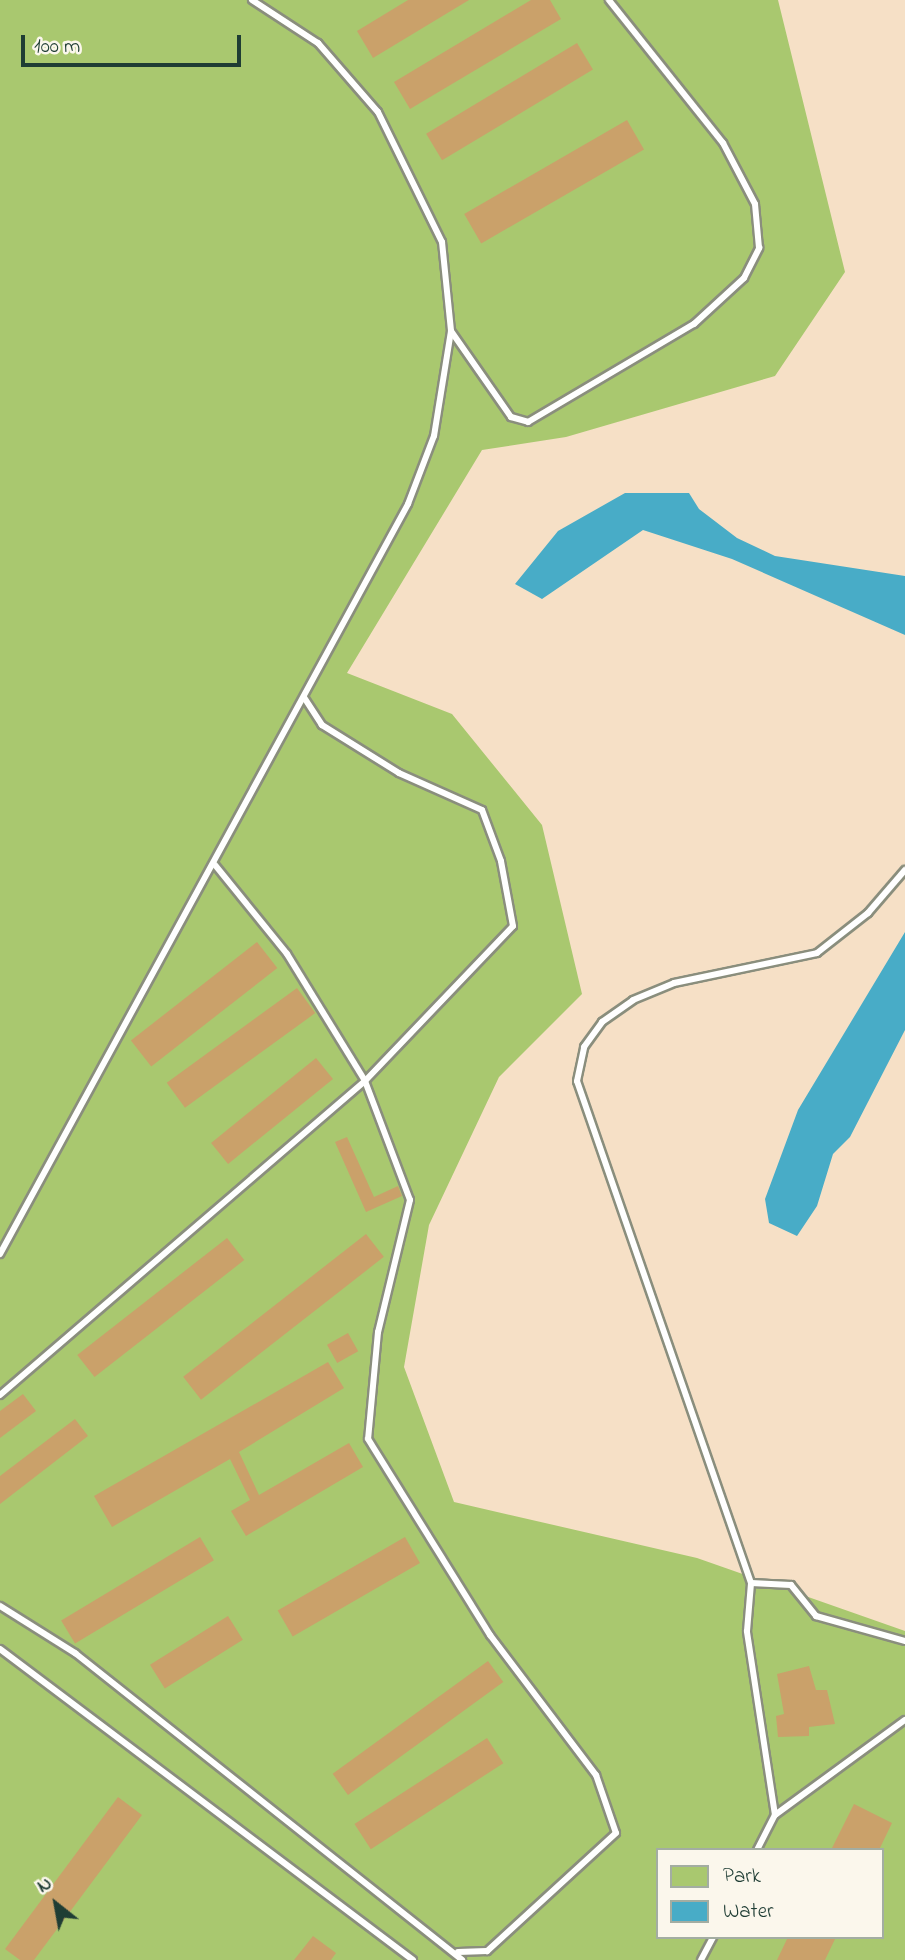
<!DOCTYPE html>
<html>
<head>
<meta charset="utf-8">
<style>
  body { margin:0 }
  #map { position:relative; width:905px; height:1960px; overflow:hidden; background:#f6e0c6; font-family:"Indie Flower",sans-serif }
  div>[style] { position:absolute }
  .green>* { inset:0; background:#a9c86f }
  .water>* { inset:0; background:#48acc7 }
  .building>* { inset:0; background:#caa16a; transform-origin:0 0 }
  .roads { filter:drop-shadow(2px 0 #8a8e7d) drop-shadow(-2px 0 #8a8e7d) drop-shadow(0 2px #8a8e7d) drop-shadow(0 -2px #8a8e7d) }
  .lane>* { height:6px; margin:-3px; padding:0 3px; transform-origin:3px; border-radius:3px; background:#fff }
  span { translate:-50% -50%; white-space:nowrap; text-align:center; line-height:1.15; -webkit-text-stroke:7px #fbf7ec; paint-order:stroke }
  .legend { position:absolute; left:656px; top:1848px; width:228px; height:91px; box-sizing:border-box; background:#fbf7ec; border:2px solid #a3ada2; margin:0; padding:9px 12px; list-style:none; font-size:21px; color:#1f3d34 }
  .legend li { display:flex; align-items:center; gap:14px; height:35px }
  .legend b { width:35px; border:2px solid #a3ada2 }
  .north { position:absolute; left:21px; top:1869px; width:70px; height:70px; -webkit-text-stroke:5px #fbf7ec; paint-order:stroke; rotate:329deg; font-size:19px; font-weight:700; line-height:28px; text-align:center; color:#1f3d34 }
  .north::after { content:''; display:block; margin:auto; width:24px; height:32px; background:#1f3d34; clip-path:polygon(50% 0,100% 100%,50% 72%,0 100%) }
  .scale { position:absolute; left:21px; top:35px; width:220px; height:32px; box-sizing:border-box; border:4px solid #1f3d34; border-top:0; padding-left:9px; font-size:21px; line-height:24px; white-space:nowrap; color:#1f3d34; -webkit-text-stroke:5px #fbf7ec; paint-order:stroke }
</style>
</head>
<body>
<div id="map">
  <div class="green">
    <div style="clip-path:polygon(evenodd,0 0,778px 0,845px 272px,775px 376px,566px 437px,482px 450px,347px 673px,452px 714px,542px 825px,582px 994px,499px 1077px,429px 1225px,404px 1367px,454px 1502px,697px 1558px,905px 1631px,905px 1960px,0 1960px,0 0,658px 1850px,882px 1850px,882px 1937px,658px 1937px,658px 1850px)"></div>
  </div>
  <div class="water">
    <div style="clip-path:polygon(625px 493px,689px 493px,699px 509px,737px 538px,775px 556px,905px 576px,905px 635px,732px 559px,643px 530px,542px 599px,515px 584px,558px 531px)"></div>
    <div style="clip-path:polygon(905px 932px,905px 1030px,850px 1137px,833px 1154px,817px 1206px,797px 1236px,769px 1223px,765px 1199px,798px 1110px)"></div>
  </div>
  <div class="building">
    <div style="clip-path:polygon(408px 0,469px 0,373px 58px,357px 31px)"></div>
    <div style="clip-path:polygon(531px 0,550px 0,561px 19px,410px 109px,394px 82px)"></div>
    <div style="left:577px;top:43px;width:31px;height:176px;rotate:59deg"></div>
    <div style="left:627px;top:120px;width:34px;height:188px;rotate:60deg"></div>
    <div style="left:257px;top:942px;width:33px;height:160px;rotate:52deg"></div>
    <div style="left:297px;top:988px;width:31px;height:161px;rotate:54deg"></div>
    <div style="left:316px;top:1058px;width:27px;height:135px;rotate:51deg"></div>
    <div style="clip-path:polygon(347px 1137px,374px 1197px,398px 1186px,402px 1196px,366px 1212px,335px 1142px)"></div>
    <div style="left:366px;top:1234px;width:29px;height:232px;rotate:52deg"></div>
    <div style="left:227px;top:1238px;width:28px;height:190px;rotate:52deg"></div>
    <div style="left:348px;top:1333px;width:21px;height:24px;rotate:61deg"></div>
    <div style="clip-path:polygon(328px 1362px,344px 1388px,239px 1452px,259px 1495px,349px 1443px,363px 1467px,246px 1536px,231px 1511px,250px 1500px,230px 1459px,112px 1527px,94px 1496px)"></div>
    <div style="clip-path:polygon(23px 1394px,36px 1411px,0 1438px,0 1411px)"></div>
    <div style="clip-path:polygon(75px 1419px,88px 1436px,0 1504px,0 1476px)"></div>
    <div style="left:200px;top:1537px;width:27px;height:162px;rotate:59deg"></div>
    <div style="left:405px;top:1537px;width:30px;height:147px;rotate:60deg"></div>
    <div style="left:228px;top:1616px;width:28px;height:92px;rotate:58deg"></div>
    <div style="left:488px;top:1661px;width:26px;height:192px;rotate:54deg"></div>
    <div style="clip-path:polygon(809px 1666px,816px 1690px,827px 1690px,835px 1724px,809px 1727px,809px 1736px,778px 1737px,776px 1716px,784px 1714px,777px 1674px)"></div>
    <div style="left:487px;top:1738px;width:30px;height:158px;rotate:57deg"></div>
    <div style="clip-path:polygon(118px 1797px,142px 1815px,34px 1960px,20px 1960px,5px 1949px)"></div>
    <div style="clip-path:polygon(854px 1804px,892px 1823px,879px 1850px,831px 1850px)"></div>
    <div style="clip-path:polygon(313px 1936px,336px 1953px,331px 1960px,294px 1960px)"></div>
    <div style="clip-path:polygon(788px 1937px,836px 1937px,825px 1960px,777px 1960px)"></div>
  </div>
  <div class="roads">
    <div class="lane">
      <div style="left:252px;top:0;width:79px;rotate:33.1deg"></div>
      <div style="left:318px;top:43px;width:91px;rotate:49deg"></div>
      <div style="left:378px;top:112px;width:145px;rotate:63.8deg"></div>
      <div style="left:442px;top:242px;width:89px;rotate:84.2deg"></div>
      <div style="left:451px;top:331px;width:105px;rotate:55.1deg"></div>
      <div style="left:511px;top:417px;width:18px;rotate:16deg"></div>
      <div style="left:528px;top:422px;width:193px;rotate:-30.6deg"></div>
      <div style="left:694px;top:324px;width:68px;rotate:-42.6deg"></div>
      <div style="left:744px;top:278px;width:34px;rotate:-63deg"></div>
      <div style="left:759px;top:248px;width:44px;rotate:-95.2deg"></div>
      <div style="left:755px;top:204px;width:69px;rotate:-117.7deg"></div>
      <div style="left:723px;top:143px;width:183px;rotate:-128.6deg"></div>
      <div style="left:215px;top:865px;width:114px;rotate:51deg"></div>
      <div style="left:287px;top:954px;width:149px;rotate:58.4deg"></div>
      <div style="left:365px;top:1081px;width:127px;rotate:69.3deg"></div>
      <div style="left:410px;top:1200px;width:136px;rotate:103.6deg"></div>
      <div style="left:378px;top:1332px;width:107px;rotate:95.3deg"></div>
      <div style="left:368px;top:1439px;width:231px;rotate:58.1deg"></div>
      <div style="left:490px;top:1635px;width:176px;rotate:52.9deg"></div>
      <div style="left:596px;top:1775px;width:61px;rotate:71deg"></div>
      <div style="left:616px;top:1833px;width:175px;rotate:137.5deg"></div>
      <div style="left:487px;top:1951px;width:29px;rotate:178deg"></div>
      <div style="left:0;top:1254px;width:854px;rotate:-61.45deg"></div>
      <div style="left:408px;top:504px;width:73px;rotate:-69.1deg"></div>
      <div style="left:434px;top:436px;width:106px;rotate:-80.8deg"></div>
      <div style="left:0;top:1395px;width:481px;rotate:-40.7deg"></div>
      <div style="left:365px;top:1081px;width:214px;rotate:-46.3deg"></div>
      <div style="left:513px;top:926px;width:66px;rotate:-100.5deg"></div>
      <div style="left:501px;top:861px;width:54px;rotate:-110.4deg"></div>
      <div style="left:482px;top:810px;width:91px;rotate:-156deg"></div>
      <div style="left:399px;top:773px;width:91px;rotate:-148.1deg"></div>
      <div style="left:322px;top:725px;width:33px;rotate:-123deg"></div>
      <div style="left:751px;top:1583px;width:40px;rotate:2.9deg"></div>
      <div style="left:791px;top:1585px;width:40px;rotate:51deg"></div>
      <div style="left:816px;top:1616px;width:92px;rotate:15.7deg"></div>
      <div style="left:0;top:1606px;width:89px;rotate:32.1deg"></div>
      <div style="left:75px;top:1653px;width:494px;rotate:38.4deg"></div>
      <div style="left:0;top:1649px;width:517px;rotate:36.98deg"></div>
      <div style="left:775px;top:1815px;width:161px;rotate:-36.2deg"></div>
      <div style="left:757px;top:1850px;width:39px;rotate:-63deg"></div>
      <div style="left:775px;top:1815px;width:186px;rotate:-98.7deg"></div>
      <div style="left:747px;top:1631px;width:48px;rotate:-85.2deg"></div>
      <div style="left:751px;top:1583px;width:531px;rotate:-109.12deg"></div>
      <div style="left:577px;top:1081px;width:35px;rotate:-78deg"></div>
      <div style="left:584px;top:1047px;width:31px;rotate:-54deg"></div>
      <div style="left:602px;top:1022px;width:38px;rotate:-35deg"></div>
      <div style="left:633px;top:1000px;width:44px;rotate:-22.5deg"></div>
      <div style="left:674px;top:983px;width:146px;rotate:-11.8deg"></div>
      <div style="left:817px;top:953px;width:65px;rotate:-38.1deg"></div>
      <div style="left:868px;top:913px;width:57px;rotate:-49.3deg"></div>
      <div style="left:701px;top:1960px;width:26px;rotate:-62deg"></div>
    </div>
  </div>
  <ul class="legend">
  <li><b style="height:19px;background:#a9c86f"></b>Park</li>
  <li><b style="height:19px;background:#48acc7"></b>Water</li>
  </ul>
  <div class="north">N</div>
  <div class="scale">100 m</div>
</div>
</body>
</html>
